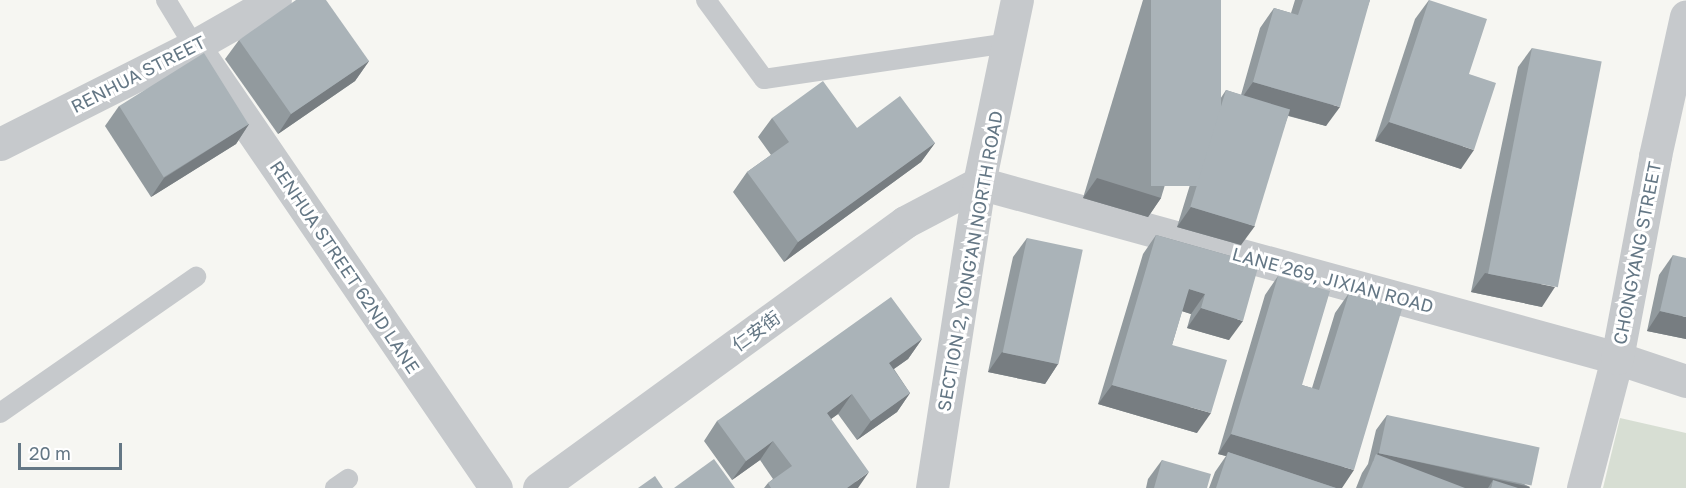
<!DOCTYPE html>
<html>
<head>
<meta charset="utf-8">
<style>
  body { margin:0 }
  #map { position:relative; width:1686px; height:488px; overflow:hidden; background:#f6f6f2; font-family:"Golos Text","Noto Sans TC",sans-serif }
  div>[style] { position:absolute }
  .green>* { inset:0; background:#d7ded3 }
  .lane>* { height:20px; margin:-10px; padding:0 10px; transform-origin:10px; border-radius:10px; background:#c6c9cc }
  .street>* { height:33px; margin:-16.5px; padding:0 16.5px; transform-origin:16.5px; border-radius:16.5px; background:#c6c9cc }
  .wall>* { inset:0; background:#929a9e }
  .shaded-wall>* { inset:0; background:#777d81 }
  .building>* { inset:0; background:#aab3b8; transform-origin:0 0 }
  span { translate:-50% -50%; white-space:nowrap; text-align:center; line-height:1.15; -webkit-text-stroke:6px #fff; paint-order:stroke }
  .street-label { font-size:18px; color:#647785 }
  .scale { position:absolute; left:18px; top:443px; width:104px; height:27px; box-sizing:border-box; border:3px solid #647785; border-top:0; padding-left:8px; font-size:18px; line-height:21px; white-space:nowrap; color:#647785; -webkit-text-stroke:4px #fff; paint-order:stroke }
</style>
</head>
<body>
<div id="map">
  <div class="green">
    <div style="clip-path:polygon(1620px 418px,1686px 433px,1686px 488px,1603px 488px)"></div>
  </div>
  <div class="lane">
    <div style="left:166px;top:0;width:54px;rotate:58.7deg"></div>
    <div style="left:706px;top:0;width:98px;rotate:53.7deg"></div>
    <div style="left:764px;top:79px;width:248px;rotate:-8.4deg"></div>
    <div style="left:0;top:413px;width:239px;rotate:-34.8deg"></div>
    <div style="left:335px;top:488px;width:16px;rotate:-35deg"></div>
  </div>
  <div class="street">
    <div style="left:194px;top:46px;width:535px;rotate:55.66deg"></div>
    <div style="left:0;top:144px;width:217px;rotate:-26.8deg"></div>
    <div style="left:194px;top:46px;width:93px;rotate:-29.6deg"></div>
    <div style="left:539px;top:488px;width:452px;rotate:-36deg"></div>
    <div style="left:905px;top:222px;width:84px;rotate:-27.8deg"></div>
    <div style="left:979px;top:183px;width:662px;rotate:15.34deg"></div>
    <div style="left:1617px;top:358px;width:73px;rotate:18.4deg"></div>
    <div style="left:932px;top:488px;width:309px;rotate:-81.2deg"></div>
    <div style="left:979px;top:183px;width:187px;rotate:-78.3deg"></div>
    <div style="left:1583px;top:488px;width:134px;rotate:-75.3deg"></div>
    <div style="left:1617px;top:358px;width:206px;rotate:-79.3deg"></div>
    <div style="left:1655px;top:156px;width:143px;rotate:-77.5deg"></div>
  </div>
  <div class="wall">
    <div style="clip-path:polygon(1143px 0,1221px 0,1161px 198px,1148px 217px,1083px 198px)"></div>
    <div style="clip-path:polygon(1295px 0,1370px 0,1326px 126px,1288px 116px,1241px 245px,1177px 227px,1213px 110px,1226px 90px,1241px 95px,1260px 28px,1274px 8px,1291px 13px)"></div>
    <div style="clip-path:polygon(1429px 0,1469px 74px,1461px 169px,1375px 141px,1415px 19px)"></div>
    <div style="clip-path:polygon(239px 40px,369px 61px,355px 81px,278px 134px,225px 59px)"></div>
    <div style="clip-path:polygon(1532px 48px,1542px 307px,1471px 292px,1518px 67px)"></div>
    <div style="clip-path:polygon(119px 106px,249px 124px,236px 144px,151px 197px,105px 126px)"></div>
    <div style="clip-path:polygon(772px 118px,857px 128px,935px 143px,921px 162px,784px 262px,733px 192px,747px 172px,771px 155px,758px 137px)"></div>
    <div style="clip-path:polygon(1156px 235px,1259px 264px,1229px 340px,1187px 328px,1191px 314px,1182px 311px,1172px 345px,1197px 433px,1098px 404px,1143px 254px)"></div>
    <div style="clip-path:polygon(1027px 238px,1058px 364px,1045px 384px,988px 372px,1013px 257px)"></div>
    <div style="clip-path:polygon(1673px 255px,1686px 339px,1647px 331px,1659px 275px)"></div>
    <div style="clip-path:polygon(1278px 276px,1302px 385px,1312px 388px,1335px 313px,1349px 293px,1342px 488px,1209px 488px,1215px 472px,1226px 456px,1218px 454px,1265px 295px)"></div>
    <div style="clip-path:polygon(922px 339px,908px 359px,894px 369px,910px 393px,897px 412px,857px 440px,838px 414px,831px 419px,858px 488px,764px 488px,768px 483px,773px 479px,760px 460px,732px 480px,704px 441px,717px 421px)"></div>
    <div style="clip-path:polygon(1387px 415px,1530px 487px,1529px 488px,1356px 488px,1362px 473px,1368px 464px,1376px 430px)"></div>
    <div style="clip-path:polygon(1162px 460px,1207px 488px,1146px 488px,1148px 479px)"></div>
  </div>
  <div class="shaded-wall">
    <div style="clip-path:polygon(369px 61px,355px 81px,278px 134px,291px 114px)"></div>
    <div style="clip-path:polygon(1253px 82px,1340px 107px,1326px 126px,1239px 102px)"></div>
    <div style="clip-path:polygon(1389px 122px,1474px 150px,1461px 169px,1375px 141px)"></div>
    <div style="clip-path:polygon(249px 124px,236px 144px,151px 197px,164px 178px)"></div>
    <div style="clip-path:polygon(935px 143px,921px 162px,784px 262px,798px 242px)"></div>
    <div style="clip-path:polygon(1097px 178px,1161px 198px,1148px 217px,1083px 198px)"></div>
    <div style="clip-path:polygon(1191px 207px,1255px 226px,1241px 245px,1177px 227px)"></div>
    <div style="clip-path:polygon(1485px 273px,1555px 287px,1542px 307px,1471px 292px)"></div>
    <div style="clip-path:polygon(1189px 289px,1205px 294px,1191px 314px,1175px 309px)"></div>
    <div style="clip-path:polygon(1201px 308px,1243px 321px,1229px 340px,1187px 328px)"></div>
    <div style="clip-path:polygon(1660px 311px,1686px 317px,1686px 339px,1647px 331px)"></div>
    <div style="clip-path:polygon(922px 339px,908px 359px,875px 382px,889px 363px)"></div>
    <div style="clip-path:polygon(1002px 352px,1058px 364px,1045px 384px,988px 372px)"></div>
    <div style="clip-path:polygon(1112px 385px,1211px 413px,1197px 433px,1098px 404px)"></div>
    <div style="clip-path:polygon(910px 393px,897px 412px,857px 440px,871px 421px)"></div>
    <div style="clip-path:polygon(852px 394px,838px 414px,813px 432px,827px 413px)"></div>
    <div style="clip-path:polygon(1231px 434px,1354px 470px,1342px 488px,1336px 488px,1228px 452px,1226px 456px,1218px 454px)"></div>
    <div style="clip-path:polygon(773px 441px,760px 460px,732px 480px,746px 461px)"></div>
    <div style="clip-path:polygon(1378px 453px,1530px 487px,1529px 488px,1491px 488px,1493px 480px,1488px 488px,1454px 488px,1373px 461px)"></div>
    <div style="clip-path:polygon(869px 472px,858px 488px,847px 488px)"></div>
  </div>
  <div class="building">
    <div style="clip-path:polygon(296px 0,326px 0,369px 61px,291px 114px,239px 40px)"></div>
    <div style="left:1151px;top:0;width:70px;height:186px"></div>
    <div style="clip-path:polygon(1303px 0,1370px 0,1340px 107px,1253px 82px,1274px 8px,1298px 15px)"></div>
    <div style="clip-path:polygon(1429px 0,1487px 19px,1469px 74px,1496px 83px,1474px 150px,1389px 122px)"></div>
    <div style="left:1532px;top:48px;width:71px;height:230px;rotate:11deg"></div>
    <div style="left:204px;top:53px;width:84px;height:100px;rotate:58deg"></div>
    <div style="clip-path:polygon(823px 81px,857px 128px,900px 96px,935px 143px,798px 242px,747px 172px,789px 142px,772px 118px)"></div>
    <div style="left:1226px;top:90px;width:67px;height:122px;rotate:17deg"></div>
    <div style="clip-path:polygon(1156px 235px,1259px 264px,1243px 321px,1201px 308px,1205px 294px,1189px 289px,1172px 345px,1227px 360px,1211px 413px,1112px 385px)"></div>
    <div style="left:1027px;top:238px;width:57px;height:117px;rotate:12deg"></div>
    <div style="clip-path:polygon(1673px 255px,1686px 258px,1686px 317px,1660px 311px)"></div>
    <div style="clip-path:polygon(1278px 276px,1330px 291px,1302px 385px,1319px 390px,1349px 293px,1402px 309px,1354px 470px,1231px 434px)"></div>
    <div style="clip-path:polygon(891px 297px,922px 339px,889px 363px,910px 393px,871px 421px,852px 394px,827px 413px,869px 472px,847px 488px,771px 488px,768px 483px,792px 466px,773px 441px,746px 461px,717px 421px)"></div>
    <div style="left:1387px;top:415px;width:156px;height:39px;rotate:12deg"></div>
    <div style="clip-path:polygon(1228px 452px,1336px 488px,1216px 488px)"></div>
    <div style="clip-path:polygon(1376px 454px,1465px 488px,1362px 488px)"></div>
    <div style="clip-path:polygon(714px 459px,735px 488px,674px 488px)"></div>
    <div style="clip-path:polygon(1162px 460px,1211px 474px,1207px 488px,1154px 488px)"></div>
    <div style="clip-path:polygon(655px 476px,663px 488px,638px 488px)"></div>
    <div style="clip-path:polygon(1493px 480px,1518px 488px,1491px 488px)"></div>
  </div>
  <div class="street-label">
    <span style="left:138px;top:74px;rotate:-27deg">RENHUA STREET</span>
    <span style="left:1637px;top:253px;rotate:-79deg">CHONGYANG STREET</span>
    <span style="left:970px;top:261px;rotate:-80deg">SECTION 2, YONG'AN NORTH ROAD</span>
    <span style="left:345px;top:267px;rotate:56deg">RENHUA STREET 62ND LANE</span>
    <span style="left:1333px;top:280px;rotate:15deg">LANE 269, JIXIAN ROAD</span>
    <span style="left:756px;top:331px;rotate:-36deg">仁安街</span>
  </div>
  <div class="scale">20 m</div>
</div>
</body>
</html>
